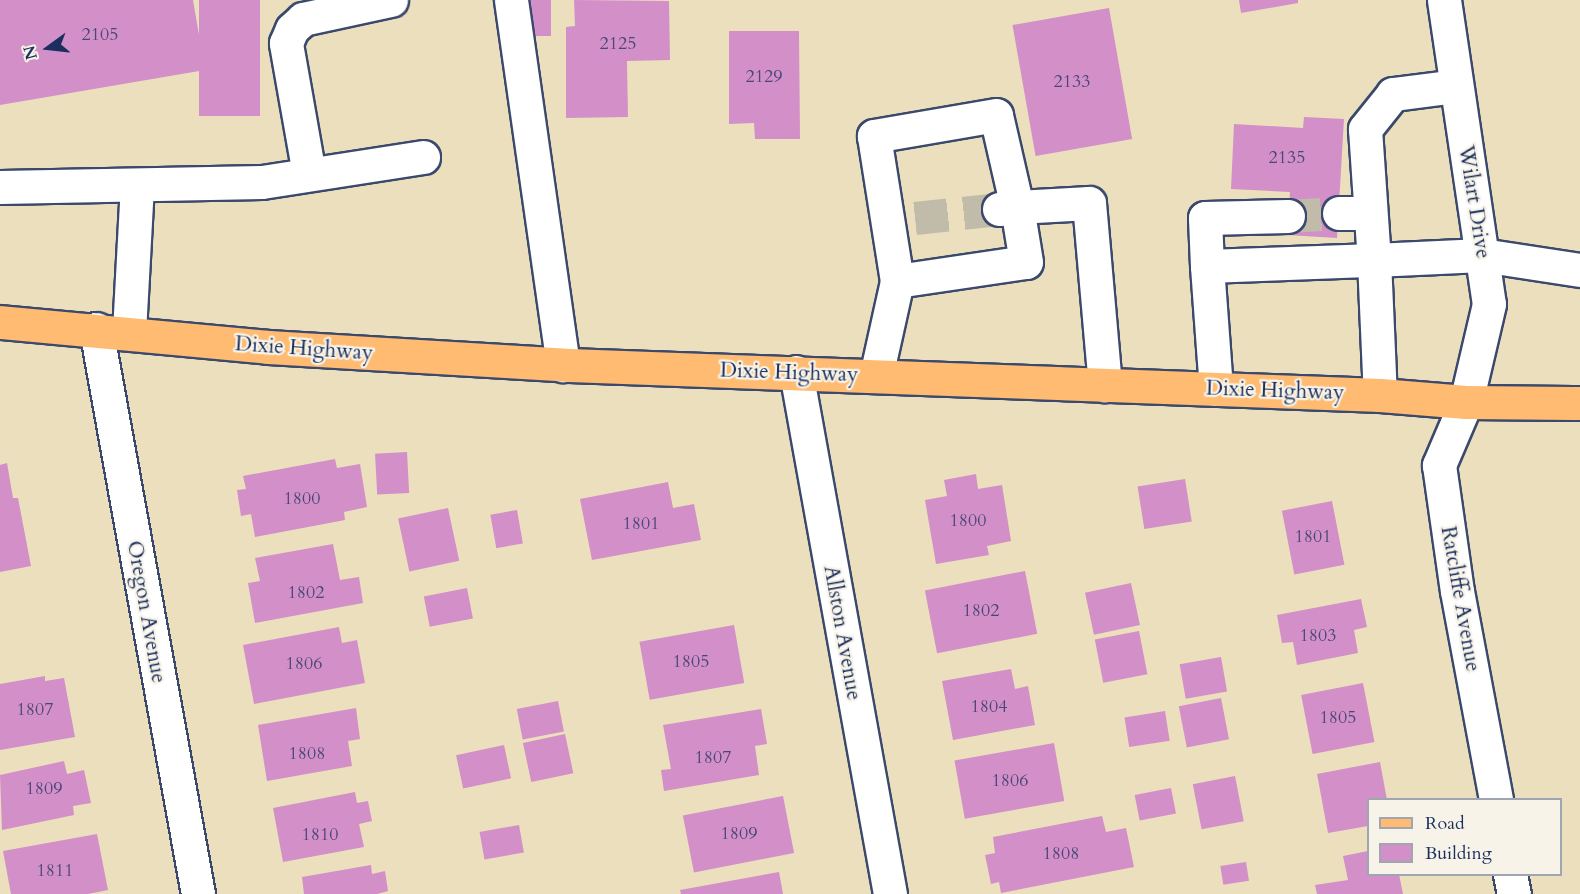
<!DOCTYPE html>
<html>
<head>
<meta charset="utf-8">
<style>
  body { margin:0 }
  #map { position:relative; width:1580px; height:894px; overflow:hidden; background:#ebdfbd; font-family:Cardo,serif }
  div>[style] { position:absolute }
  .building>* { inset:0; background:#d38fc7; transform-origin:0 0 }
  .minor-tunnel>* { height:33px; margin-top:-16.5px; transform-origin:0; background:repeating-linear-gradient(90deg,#c1bcaa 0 33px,transparent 0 49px) }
  .roads { filter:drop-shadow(2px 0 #3a496c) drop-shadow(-2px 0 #3a496c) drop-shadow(0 2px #3a496c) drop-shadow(0 -2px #3a496c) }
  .minor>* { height:33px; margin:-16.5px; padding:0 16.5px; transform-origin:16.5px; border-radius:16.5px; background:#fff }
  .major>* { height:33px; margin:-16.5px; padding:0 16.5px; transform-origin:16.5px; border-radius:16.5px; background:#febb71 }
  span { translate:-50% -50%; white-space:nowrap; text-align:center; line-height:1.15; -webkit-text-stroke:4.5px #f7f3e8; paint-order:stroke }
  .number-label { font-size:18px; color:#494778 }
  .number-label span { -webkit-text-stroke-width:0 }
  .street-label { font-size:21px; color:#1b2f5e }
  .legend { position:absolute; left:1367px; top:798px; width:195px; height:78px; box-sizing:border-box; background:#f7f3e8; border:2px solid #9fa5b1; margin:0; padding:8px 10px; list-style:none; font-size:18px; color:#1b2f5e }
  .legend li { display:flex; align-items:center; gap:12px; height:30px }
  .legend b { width:30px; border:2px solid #9fa5b1 }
  .north { position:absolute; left:18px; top:18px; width:60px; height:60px; -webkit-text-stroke:4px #f7f3e8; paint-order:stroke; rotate:255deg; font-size:16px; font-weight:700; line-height:24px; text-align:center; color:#1b2f5e }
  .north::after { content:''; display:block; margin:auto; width:21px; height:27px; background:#1b2f5e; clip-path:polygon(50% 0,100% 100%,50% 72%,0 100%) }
</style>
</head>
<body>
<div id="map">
  <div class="building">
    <div style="clip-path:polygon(0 0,193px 0,205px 70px,0 105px)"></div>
    <div style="left:199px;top:0;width:61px;height:116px"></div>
    <div style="left:527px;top:0;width:24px;height:36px"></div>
    <div style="clip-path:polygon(574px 0,669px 1px,670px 60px,627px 61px,628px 117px,566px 118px,566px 27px,575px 26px)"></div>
    <div style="clip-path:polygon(1239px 0,1298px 0,1298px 3px,1241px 13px)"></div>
    <div style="left:1109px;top:8px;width:133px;height:98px;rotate:80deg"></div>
    <div style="clip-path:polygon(729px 31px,799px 31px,800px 139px,755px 139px,754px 123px,729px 124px)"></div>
    <div style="clip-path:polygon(1304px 117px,1344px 119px,1337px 238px,1287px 235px,1290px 192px,1231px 189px,1234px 124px,1303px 128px)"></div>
    <div style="left:407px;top:452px;width:41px;height:32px;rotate:87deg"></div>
    <div style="clip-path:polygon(335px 459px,337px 468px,360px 464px,367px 507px,344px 512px,345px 520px,255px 537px,251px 514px,241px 516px,237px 490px,246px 489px,243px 476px)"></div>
    <div style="clip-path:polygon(7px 463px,13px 498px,18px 498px,31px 566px,0 572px,0 465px)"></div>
    <div style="clip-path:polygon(976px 474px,978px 489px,1002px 485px,1011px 541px,987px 546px,989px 555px,936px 564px,925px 500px,947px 496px,944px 480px)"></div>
    <div style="left:1185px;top:479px;width:43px;height:48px;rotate:81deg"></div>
    <div style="clip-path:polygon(668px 482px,673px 508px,694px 504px,701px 540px,592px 560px,580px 499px)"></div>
    <div style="left:1332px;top:501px;width:65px;height:51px;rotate:79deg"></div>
    <div style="left:448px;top:508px;width:54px;height:51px;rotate:78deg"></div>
    <div style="left:517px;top:510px;width:34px;height:27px;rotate:80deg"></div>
    <div style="clip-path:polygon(333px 544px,340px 580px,359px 577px,363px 603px,255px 623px,248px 583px,260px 581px,255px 558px)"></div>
    <div style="left:1025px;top:571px;width:64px;height:102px;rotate:79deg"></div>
    <div style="left:1131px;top:583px;width:43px;height:47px;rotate:78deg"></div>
    <div style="left:467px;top:588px;width:31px;height:44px;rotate:79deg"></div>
    <div style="clip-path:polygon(1361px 599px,1367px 627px,1354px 630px,1358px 653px,1297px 665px,1293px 642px,1282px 643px,1277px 615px)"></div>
    <div style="left:734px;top:625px;width:59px;height:96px;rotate:80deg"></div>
    <div style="clip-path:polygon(339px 627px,342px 643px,357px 640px,365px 683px,254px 704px,243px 645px)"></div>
    <div style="left:1139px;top:631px;width:44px;height:45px;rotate:79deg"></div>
    <div style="left:1221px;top:657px;width:35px;height:42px;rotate:80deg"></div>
    <div style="clip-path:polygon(1011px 669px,1015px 689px,1028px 686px,1035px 725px,953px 740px,942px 681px)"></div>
    <div style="clip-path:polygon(45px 676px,45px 681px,64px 678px,75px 737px,0 750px,0 684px)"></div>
    <div style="left:1363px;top:683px;width:60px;height:63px;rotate:79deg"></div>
    <div style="left:1221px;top:698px;width:42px;height:43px;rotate:79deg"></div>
    <div style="left:558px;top:701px;width:31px;height:42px;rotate:79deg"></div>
    <div style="clip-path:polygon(356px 708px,360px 739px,348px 741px,352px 766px,267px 781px,258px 725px)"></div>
    <div style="clip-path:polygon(761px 709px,767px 744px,755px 746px,759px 775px,664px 791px,661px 770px,671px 769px,663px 725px)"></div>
    <div style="left:1165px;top:711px;width:30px;height:41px;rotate:81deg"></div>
    <div style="left:565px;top:734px;width:40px;height:43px;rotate:78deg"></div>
    <div style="left:1054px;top:743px;width:59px;height:101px;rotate:80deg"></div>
    <div style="left:504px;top:745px;width:34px;height:49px;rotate:78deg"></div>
    <div style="clip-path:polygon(64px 761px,67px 774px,84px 770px,91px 803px,73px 806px,74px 815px,2px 830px,0 775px)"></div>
    <div style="clip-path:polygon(1380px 762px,1387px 800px,1368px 800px,1368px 826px,1328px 833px,1317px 774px)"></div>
    <div style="left:1235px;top:776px;width:46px;height:43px;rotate:79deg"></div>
    <div style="left:1171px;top:788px;width:26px;height:37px;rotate:79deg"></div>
    <div style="clip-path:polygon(355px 792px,357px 803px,368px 801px,372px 821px,359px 824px,364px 847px,283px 862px,273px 808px)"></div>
    <div style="left:783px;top:796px;width:58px;height:102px;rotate:79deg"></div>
    <div style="clip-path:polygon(1102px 816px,1106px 832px,1126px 828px,1134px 867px,1001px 893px,999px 882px,991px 884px,985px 855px,995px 853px,993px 837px)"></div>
    <div style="left:519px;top:825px;width:28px;height:40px;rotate:80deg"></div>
    <div style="clip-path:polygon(97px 834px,108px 890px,88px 894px,11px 894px,3px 851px)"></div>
    <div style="clip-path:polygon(1368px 851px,1368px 874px,1399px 874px,1403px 894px,1317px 894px,1315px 885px,1348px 880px,1343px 856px)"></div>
    <div style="left:1246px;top:862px;width:19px;height:26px;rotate:81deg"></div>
    <div style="clip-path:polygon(371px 865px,372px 874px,385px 871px,388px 891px,377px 894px,304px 894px,302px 877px)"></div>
    <div style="clip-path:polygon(779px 872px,783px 894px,681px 894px,680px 890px)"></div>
  </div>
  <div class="minor-tunnel">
    <div style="left:1288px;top:216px;width:51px;rotate:-3.4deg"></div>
    <div style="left:915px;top:218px;width:84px;rotate:-6.1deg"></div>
  </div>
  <div class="roads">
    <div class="minor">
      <div style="left:511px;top:0;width:369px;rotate:81.9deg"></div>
      <div style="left:1444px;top:0;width:307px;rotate:81.6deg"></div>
      <div style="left:1489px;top:304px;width:101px;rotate:103.2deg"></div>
      <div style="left:1466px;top:402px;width:69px;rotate:113.2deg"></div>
      <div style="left:1439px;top:465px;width:127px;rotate:81.9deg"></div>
      <div style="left:1457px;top:591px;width:213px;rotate:79.4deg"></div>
      <div style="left:1456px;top:86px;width:64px;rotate:172.8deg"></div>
      <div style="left:1393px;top:94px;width:45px;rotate:128.7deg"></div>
      <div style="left:1365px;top:129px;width:131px;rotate:86.1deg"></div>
      <div style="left:1374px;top:260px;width:108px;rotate:-2.7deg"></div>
      <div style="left:1482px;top:255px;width:99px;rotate:8.7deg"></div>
      <div style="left:309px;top:174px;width:133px;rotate:-100deg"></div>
      <div style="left:286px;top:43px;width:15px;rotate:-67deg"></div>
      <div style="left:292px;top:29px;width:15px;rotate:-42deg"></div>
      <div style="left:303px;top:19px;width:90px;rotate:-12.2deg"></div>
      <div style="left:0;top:187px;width:262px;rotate:-1.1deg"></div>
      <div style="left:262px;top:182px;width:163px;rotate:-8.8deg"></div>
      <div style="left:999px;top:209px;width:18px;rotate:-6deg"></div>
      <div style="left:1017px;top:207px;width:94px;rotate:-102.9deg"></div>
      <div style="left:996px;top:115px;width:124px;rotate:170.2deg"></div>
      <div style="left:874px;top:136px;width:147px;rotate:81deg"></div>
      <div style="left:897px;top:281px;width:130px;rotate:-8.4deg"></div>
      <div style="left:1026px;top:262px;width:56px;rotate:-99.3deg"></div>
      <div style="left:1017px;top:207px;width:72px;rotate:-3.2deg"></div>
      <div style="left:1089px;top:203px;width:183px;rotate:85deg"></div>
      <div style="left:1339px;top:213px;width:31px"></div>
      <div style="left:1207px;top:266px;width:48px;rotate:-92.4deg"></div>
      <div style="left:1205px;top:218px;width:83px;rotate:-1.4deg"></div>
      <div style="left:96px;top:329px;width:574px;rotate:79.77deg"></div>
      <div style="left:129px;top:332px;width:147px;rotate:-86.9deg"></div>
      <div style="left:796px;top:372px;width:530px;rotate:79.79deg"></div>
      <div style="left:876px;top:376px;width:97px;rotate:-77.5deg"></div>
      <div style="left:1216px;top:389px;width:123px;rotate:-94.2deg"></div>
      <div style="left:1207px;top:266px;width:167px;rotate:-2.1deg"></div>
      <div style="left:1374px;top:260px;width:135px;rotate:87.5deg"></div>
      <div style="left:1510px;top:874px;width:20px;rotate:79deg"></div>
    </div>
    <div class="major">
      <div style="left:0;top:322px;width:269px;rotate:5.3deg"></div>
      <div style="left:268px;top:347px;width:302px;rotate:3.4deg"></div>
      <div style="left:569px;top:365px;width:812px;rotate:2.12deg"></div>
      <div style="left:1380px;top:395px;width:86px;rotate:4.7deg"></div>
      <div style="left:1466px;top:402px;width:114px;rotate:0.5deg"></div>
    </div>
  </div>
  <div class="number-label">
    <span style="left:100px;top:35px">2105</span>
    <span style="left:618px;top:44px">2125</span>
    <span style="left:764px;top:77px">2129</span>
    <span style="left:1072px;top:82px">2133</span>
    <span style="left:1287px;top:158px">2135</span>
    <span style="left:302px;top:499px">1800</span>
    <span style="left:968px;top:521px">1800</span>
    <span style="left:641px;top:524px">1801</span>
    <span style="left:1313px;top:537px">1801</span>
    <span style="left:306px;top:593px">1802</span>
    <span style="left:981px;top:611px">1802</span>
    <span style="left:1318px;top:636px">1803</span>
    <span style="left:691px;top:662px">1805</span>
    <span style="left:304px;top:664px">1806</span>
    <span style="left:989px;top:707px">1804</span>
    <span style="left:35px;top:710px">1807</span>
    <span style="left:1338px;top:718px">1805</span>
    <span style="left:307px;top:754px">1808</span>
    <span style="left:713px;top:758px">1807</span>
    <span style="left:1010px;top:781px">1806</span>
    <span style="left:44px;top:789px">1809</span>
    <span style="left:739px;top:834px">1809</span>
    <span style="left:320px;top:835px">1810</span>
    <span style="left:1061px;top:854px">1808</span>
    <span style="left:55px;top:871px">1811</span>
  </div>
  <div class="street-label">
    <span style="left:1474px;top:202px;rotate:81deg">Wilart Drive</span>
    <span style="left:304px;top:349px;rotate:4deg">Dixie Highway</span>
    <span style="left:789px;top:373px;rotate:2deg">Dixie Highway</span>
    <span style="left:1275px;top:391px;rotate:2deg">Dixie Highway</span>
    <span style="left:1460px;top:599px;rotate:80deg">Ratcliffe Avenue</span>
    <span style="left:146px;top:612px;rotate:80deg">Oregon Avenue</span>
    <span style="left:842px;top:633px;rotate:80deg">Allston Avenue</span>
  </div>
  <ul class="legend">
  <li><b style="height:8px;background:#febb71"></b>Road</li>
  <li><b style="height:16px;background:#d38fc7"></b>Building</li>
  </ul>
  <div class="north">N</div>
</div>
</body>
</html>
